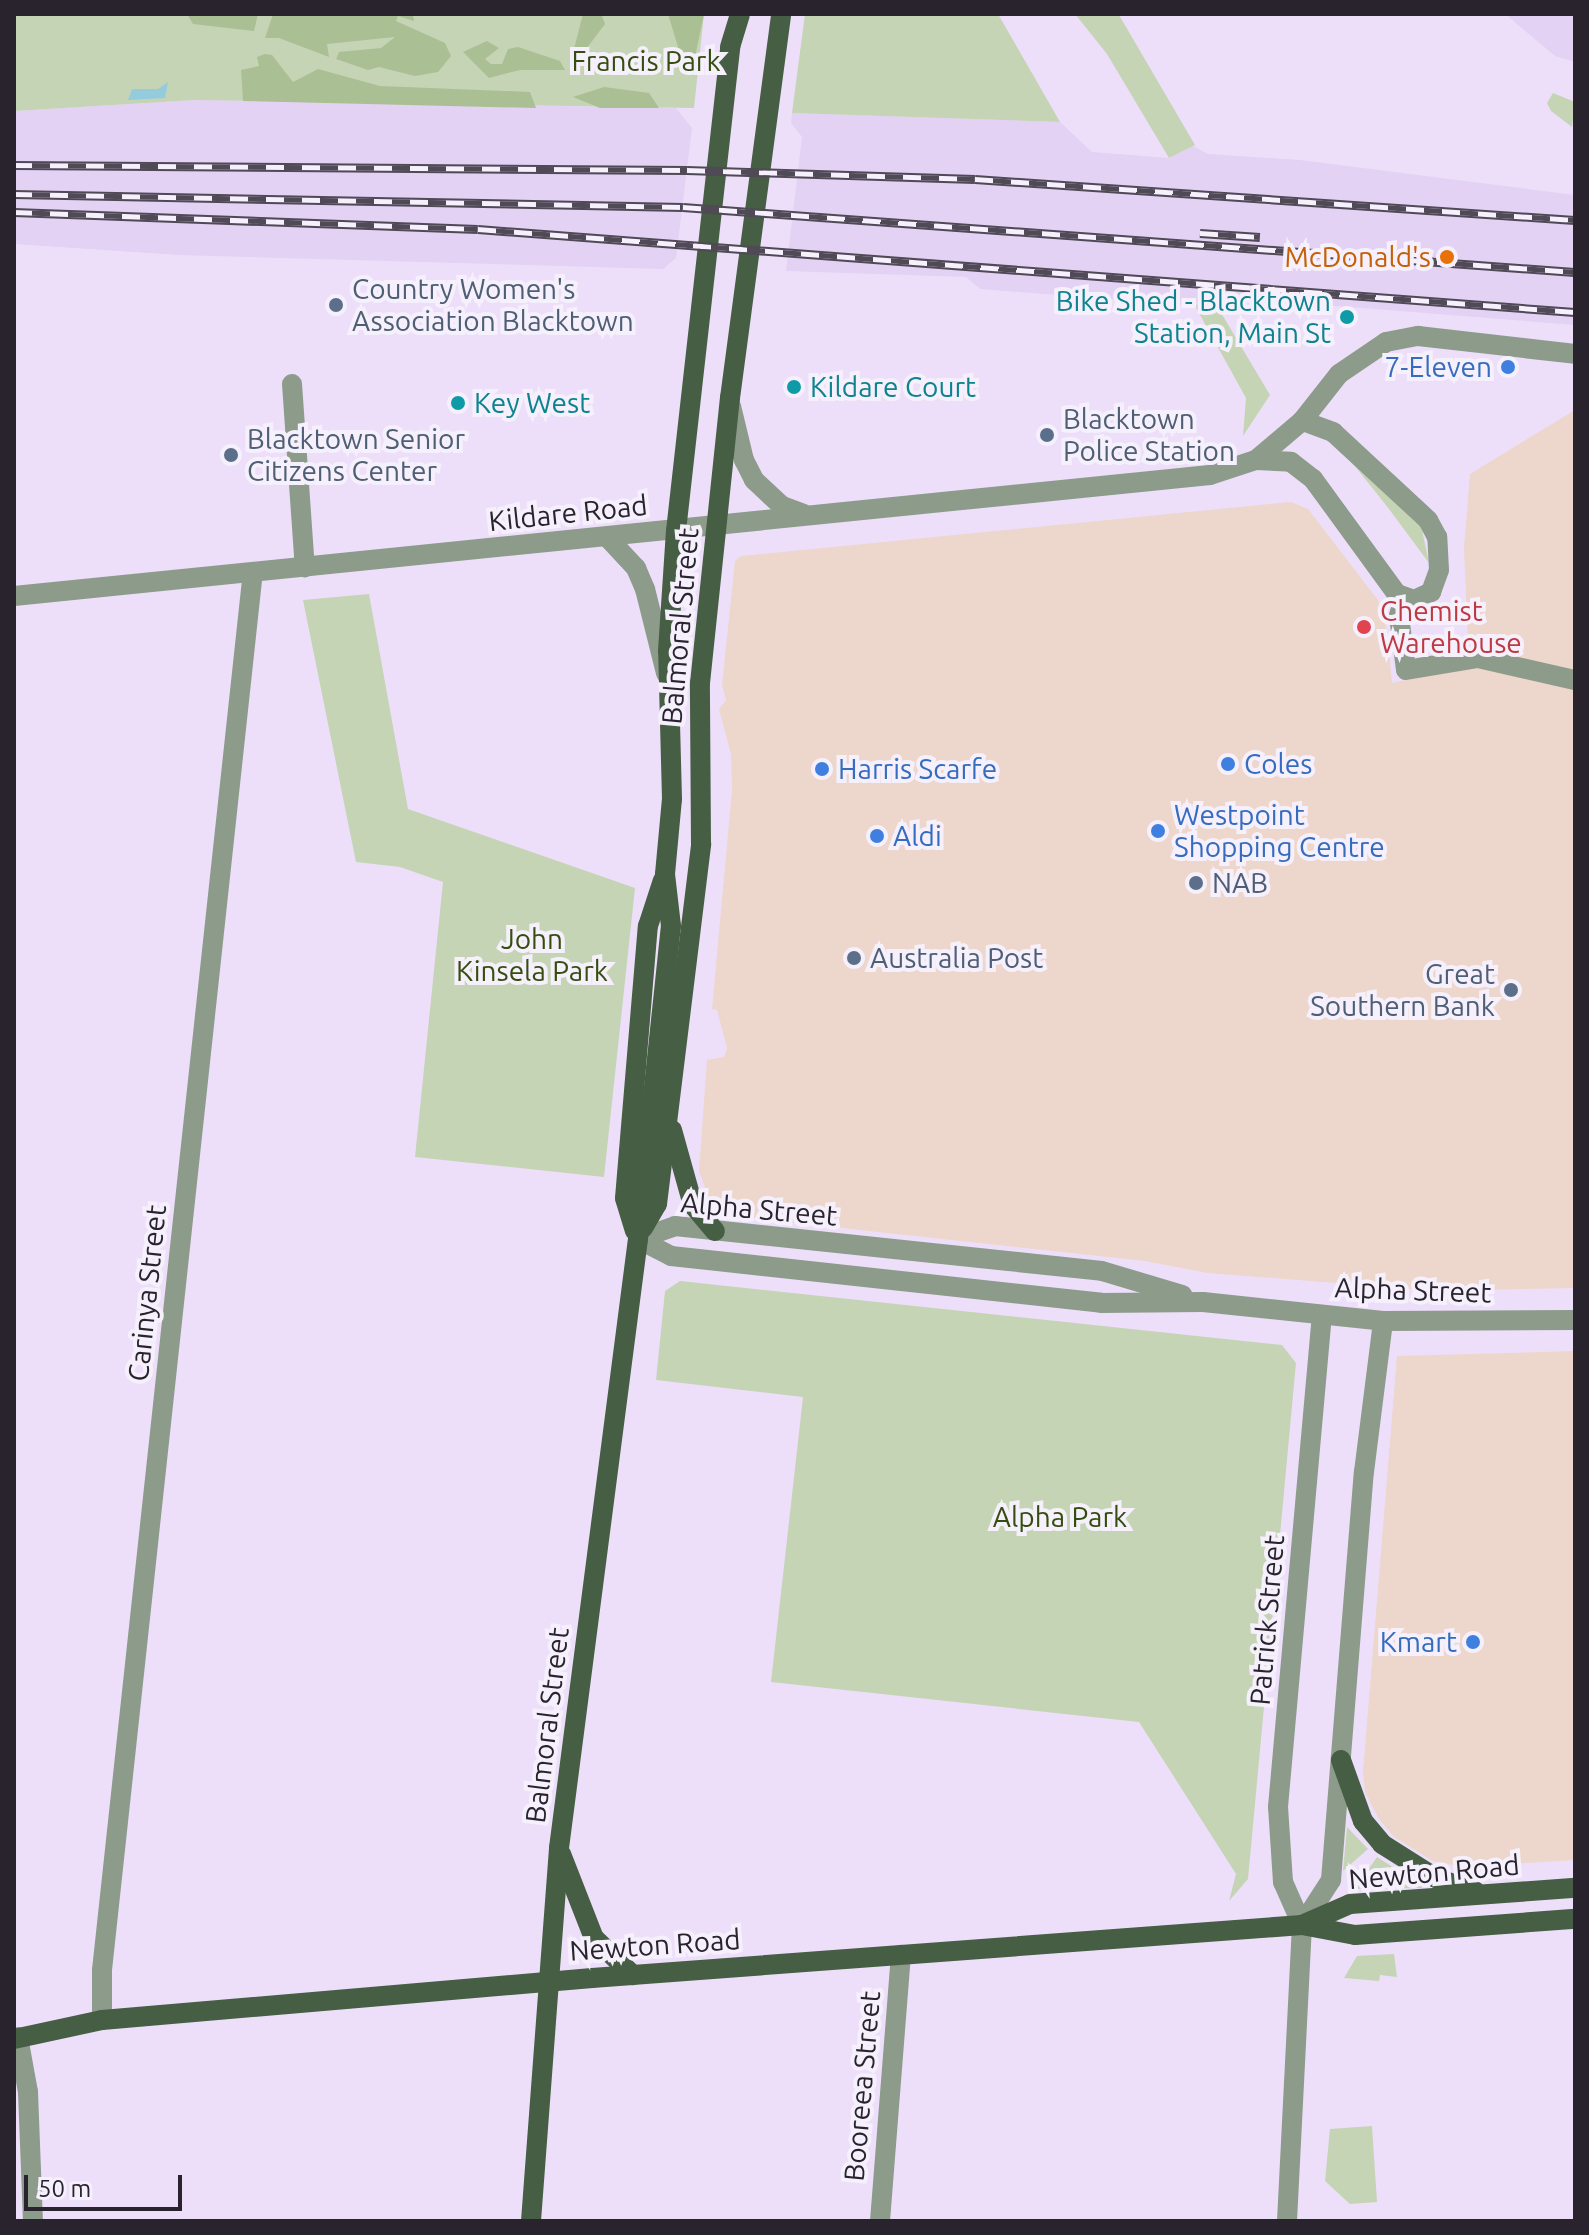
<!DOCTYPE html>
<html>
<head>
<meta charset="utf-8">
<style>
  body { margin:0 }
  #map { position:relative; width:1589px; height:2235px; overflow:hidden; background:#eddffa; font-family:Ubuntu,sans-serif }
  div>[style] { position:absolute }
  .commercial>* { inset:0; background:#edd6cb }
  .built>* { inset:0; background:#e3d2f4 }
  .green>* { inset:0; background:#c5d4b5 }
  .forest>* { inset:0; background:#abbf95 }
  .water>* { inset:0; background:#95ccdd }
  .minor>* { height:20px; margin:-10px; padding:0 10px; transform-origin:10px; border-radius:10px; background:#8d9b8b }
  .major>* { height:20px; margin:-10px; padding:0 10px; transform-origin:10px; border-radius:10px; background:#465e43 }
  .rail>* { height:9px; margin-top:-4.5px; transform-origin:0; background:repeating-linear-gradient(90deg,#f5f0fb 0 18px,#504956 0 36px); box-sizing:border-box; border-block:2px solid #504956 }
  .dots>* { width:22px; height:22px; translate:-50% -50%; box-sizing:border-box; border:4px solid #f5f0fb; border-radius:50% }
  span { translate:-50% -50%; white-space:nowrap; text-align:center; line-height:1.15; -webkit-text-stroke:8px #f5f0fb; paint-order:stroke }
  .park-label { font-size:28px; color:#354e0f }
  .food-label { font-size:28px; color:#c56008 }
  .right { translate:-100% -50%; text-align:right }
  .service-label { font-size:28px; color:#4e5e75 }
  .left { translate:0 -50%; text-align:left }
  .culture-label { font-size:28px; color:#0d838f }
  .shop-label { font-size:28px; color:#366cbe }
  .street-label { font-size:28px; color:#28232d }
  .health-label { font-size:28px; color:#be3a42 }
  .frame { position:absolute; inset:0; border:16px solid #28232d; pointer-events:none }
  .scale { position:absolute; left:24px; top:2175px; width:158px; height:36px; box-sizing:border-box; border:4px solid #28232d; border-top:0; padding-left:10px; font-size:24px; line-height:28px; white-space:nowrap; color:#28232d; -webkit-text-stroke:6px #f5f0fb; paint-order:stroke }
</style>
</head>
<body>
<div id="map">
  <div class="commercial">
    <div style="clip-path:polygon(1575px 410px,1575px 1288px,1438px 1291px,1208px 1273px,1145px 1261px,760px 1219px,729px 1213px,710px 1201px,699px 1171px,707px 1060px,724px 1057px,727px 1048px,717px 1010px,712px 1009px,732px 790px,731px 754px,719px 709px,726px 700px,722px 685px,735px 561px,741px 556px,1291px 502px,1308px 509px,1378px 600px,1387px 630px,1392px 683px,1469px 666px,1464px 548px,1470px 474px)"></div>
    <div style="clip-path:polygon(1575px 1351px,1575px 1860px,1463px 1867px,1433px 1861px,1394px 1837px,1379px 1819px,1365px 1792px,1363px 1772px,1397px 1356px)"></div>
  </div>
  <div class="built">
    <div style="clip-path:polygon(1505px 14px,1575px 14px,1575px 62px,1555px 56px)"></div>
    <div style="clip-path:polygon(195px 100px,676px 108px,692px 128px,676px 258px,663px 269px,179px 255px,14px 244px,14px 111px)"></div>
    <div style="clip-path:polygon(792px 113px,1060px 122px,1092px 152px,1169px 158px,1193px 146px,1208px 154px,1300px 160px,1575px 195px,1575px 325px,1211px 296px,1195px 306px,1175px 304px,980px 289px,966px 277px,786px 271px,802px 137px,791px 123px)"></div>
  </div>
  <div class="green">
    <div style="clip-path:polygon(14px 14px,704px 14px,694px 108px,195px 100px,14px 111px)"></div>
    <div style="clip-path:polygon(805px 14px,998px 14px,1060px 122px,792px 113px)"></div>
    <div style="clip-path:polygon(1075px 14px,1119px 15px,1195px 145px,1169px 158px,1107px 54px)"></div>
    <div style="clip-path:polygon(1553px 93px,1575px 102px,1572px 127px,1551px 111px,1547px 103px)"></div>
    <div style="clip-path:polygon(1211px 296px,1270px 395px,1243px 436px,1246px 398px,1195px 306px)"></div>
    <div style="clip-path:polygon(1343px 451px,1421px 525px,1429px 563px,1389px 509px)"></div>
    <div style="clip-path:polygon(369px 594px,408px 809px,635px 888px,604px 1177px,415px 1157px,443px 882px,400px 867px,356px 862px,303px 600px)"></div>
    <div style="clip-path:polygon(680px 1281px,1282px 1345px,1296px 1363px,1248px 1879px,1229px 1901px,1236px 1874px,1139px 1722px,771px 1682px,803px 1397px,656px 1380px,665px 1291px)"></div>
    <div style="clip-path:polygon(1347px 1827px,1368px 1849px,1343px 1871px)"></div>
    <div style="clip-path:polygon(1377px 1857px,1422px 1886px,1422px 1888px,1355px 1889px)"></div>
    <div style="clip-path:polygon(1394px 1954px,1397px 1977px,1380px 1975px,1379px 1981px,1344px 1978px,1357px 1956px)"></div>
    <div style="clip-path:polygon(1372px 2126px,1377px 2202px,1350px 2204px,1325px 2181px,1330px 2129px)"></div>
  </div>
  <div class="forest">
    <div style="clip-path:polygon(187px 14px,258px 14px,254px 31px,193px 24px)"></div>
    <div style="clip-path:polygon(273px 14px,413px 14px,414px 21px,398px 16px,396px 21px,445px 43px,451px 56px,438px 72px,415px 76px,379px 67px,368px 70px,336px 59px,339px 52px,381px 48px,395px 37px,327px 44px,329px 57px,279px 38px,265px 38px)"></div>
    <div style="clip-path:polygon(583px 14px,602px 16px,605px 24px,580px 57px,574px 49px)"></div>
    <div style="clip-path:polygon(668px 14px,704px 14px,695px 57px,682px 60px)"></div>
    <div style="clip-path:polygon(487px 41px,499px 48px,485px 59px,491px 64px,502px 64px,508px 49px,518px 47px,560px 61px,565px 70px,520px 70px,489px 78px,463px 52px)"></div>
    <div style="clip-path:polygon(265px 54px,272px 55px,293px 82px,318px 69px,380px 86px,530px 92px,536px 108px,243px 101px,241px 70px,259px 66px,257px 57px)"></div>
    <div style="clip-path:polygon(604px 87px,649px 93px,659px 108px,600px 108px,573px 97px)"></div>
  </div>
  <div class="water">
    <div style="clip-path:polygon(168px 82px,165px 98px,128px 100px,132px 89px,158px 89px)"></div>
  </div>
  <div class="minor">
    <div style="left:292px;top:384px;width:184px;rotate:86deg"></div>
    <div style="left:731px;top:406px;width:56px;rotate:76.5deg"></div>
    <div style="left:744px;top:460px;width:22px;rotate:63deg"></div>
    <div style="left:754px;top:480px;width:38px;rotate:43deg"></div>
    <div style="left:782px;top:506px;width:23px;rotate:20deg"></div>
    <div style="left:1256px;top:460px;width:35px;rotate:3deg"></div>
    <div style="left:1291px;top:462px;width:28px;rotate:38deg"></div>
    <div style="left:1313px;top:479px;width:142px;rotate:53.9deg"></div>
    <div style="left:1397px;top:594px;width:18px;rotate:19deg"></div>
    <div style="left:1414px;top:600px;width:19px;rotate:-25deg"></div>
    <div style="left:1431px;top:592px;width:23px;rotate:-70deg"></div>
    <div style="left:1439px;top:570px;width:33px;rotate:-93deg"></div>
    <div style="left:1437px;top:537px;width:19px;rotate:-118deg"></div>
    <div style="left:1428px;top:520px;width:129px;rotate:-137.2deg"></div>
    <div style="left:1333px;top:432px;width:33px;rotate:-160deg"></div>
    <div style="left:608px;top:538px;width:41px;rotate:47deg"></div>
    <div style="left:636px;top:568px;width:23px;rotate:67deg"></div>
    <div style="left:645px;top:589px;width:87px;rotate:76deg"></div>
    <div style="left:14px;top:596px;width:1202px;rotate:-5.78deg"></div>
    <div style="left:1210px;top:475px;width:48px;rotate:-18.1deg"></div>
    <div style="left:1256px;top:460px;width:60px;rotate:-40.3deg"></div>
    <div style="left:1302px;top:421px;width:60px;rotate:-51.8deg"></div>
    <div style="left:1339px;top:374px;width:57px;rotate:-34.2deg"></div>
    <div style="left:1386px;top:342px;width:33px;rotate:-11deg"></div>
    <div style="left:1418px;top:336px;width:158px;rotate:6.5deg"></div>
    <div style="left:1404px;top:598px;width:19px;rotate:106deg"></div>
    <div style="left:1399px;top:616px;width:54px;rotate:82.6deg"></div>
    <div style="left:1406px;top:670px;width:73px;rotate:-9.5deg"></div>
    <div style="left:1478px;top:658px;width:99px;rotate:12.8deg"></div>
    <div style="left:638px;top:1239px;width:37px;rotate:27deg"></div>
    <div style="left:671px;top:1256px;width:433px;rotate:6.2deg"></div>
    <div style="left:1101px;top:1303px;width:102px;rotate:-0.6deg"></div>
    <div style="left:1203px;top:1302px;width:181px;rotate:6deg"></div>
    <div style="left:1383px;top:1321px;width:192px;rotate:-0.3deg"></div>
    <div style="left:638px;top:1239px;width:39px;rotate:-19deg"></div>
    <div style="left:675px;top:1226px;width:429px;rotate:6deg"></div>
    <div style="left:1102px;top:1271px;width:84px;rotate:16.7deg"></div>
    <div style="left:1302px;top:1925px;width:54px;rotate:-57.2deg"></div>
    <div style="left:1331px;top:1880px;width:409px;rotate:-85.4deg"></div>
    <div style="left:1364px;top:1472px;width:152px;rotate:-82.8deg"></div>
    <div style="left:102px;top:2020px;width:50px;rotate:-90deg"></div>
    <div style="left:102px;top:1970px;width:1406px;rotate:-83.84deg"></div>
    <div style="left:18px;top:2037px;width:56px;rotate:79.7deg"></div>
    <div style="left:28px;top:2092px;width:129px;rotate:87.8deg"></div>
    <div style="left:880px;top:2221px;width:267px;rotate:-85.5deg"></div>
    <div style="left:1287px;top:2221px;width:296px;rotate:-87.1deg"></div>
    <div style="left:1302px;top:1925px;width:47px;rotate:-113.8deg"></div>
    <div style="left:1283px;top:1882px;width:75px;rotate:-93.8deg"></div>
    <div style="left:1278px;top:1807px;width:493px;rotate:-84.9deg"></div>
  </div>
  <div class="major">
    <div style="left:672px;top:1130px;width:78px;rotate:74.4deg"></div>
    <div style="left:693px;top:1205px;width:34px;rotate:50deg"></div>
    <div style="left:643px;top:1228px;width:28px;rotate:-60deg"></div>
    <div style="left:657px;top:1204px;width:363px;rotate:-83deg"></div>
    <div style="left:701px;top:844px;width:161px;rotate:-90.4deg"></div>
    <div style="left:700px;top:683px;width:287px;rotate:-84deg"></div>
    <div style="left:730px;top:398px;width:387px;rotate:-82.4deg"></div>
    <div style="left:635px;top:1231px;width:34px;rotate:-107deg"></div>
    <div style="left:625px;top:1198px;width:273px;rotate:-85.2deg"></div>
    <div style="left:648px;top:926px;width:48px;rotate:-71.9deg"></div>
    <div style="left:1341px;top:1760px;width:65px;rotate:70.2deg"></div>
    <div style="left:1363px;top:1821px;width:30px;rotate:50deg"></div>
    <div style="left:1382px;top:1844px;width:64px;rotate:32.2deg"></div>
    <div style="left:1436px;top:1878px;width:41px;rotate:18.4deg"></div>
    <div style="left:561px;top:1854px;width:90px;rotate:68.6deg"></div>
    <div style="left:594px;top:1938px;width:54px;rotate:43.5deg"></div>
    <div style="left:1302px;top:1925px;width:52px;rotate:-23.6deg"></div>
    <div style="left:1350px;top:1904px;width:226px;rotate:-4.1deg"></div>
    <div style="left:14px;top:2039px;width:90px;rotate:-12.2deg"></div>
    <div style="left:102px;top:2020px;width:492px;rotate:-4.9deg"></div>
    <div style="left:592px;top:1978px;width:712px;rotate:-4.27deg"></div>
    <div style="left:1302px;top:1925px;width:54px;rotate:10.7deg"></div>
    <div style="left:1355px;top:1935px;width:221px;rotate:-4.2deg"></div>
    <div style="left:531px;top:2221px;width:374px;rotate:-85.7deg"></div>
    <div style="left:559px;top:1848px;width:614px;rotate:-82.61deg"></div>
    <div style="left:638px;top:1239px;width:315px;rotate:-84deg"></div>
    <div style="left:671px;top:926px;width:52px;rotate:-96.6deg"></div>
    <div style="left:665px;top:874px;width:75px;rotate:-84.7deg"></div>
    <div style="left:672px;top:799px;width:148px;rotate:-91.5deg"></div>
    <div style="left:668px;top:651px;width:120px;rotate:-86.2deg"></div>
    <div style="left:676px;top:531px;width:487px;rotate:-83.6deg"></div>
    <div style="left:730px;top:47px;width:34px;rotate:-73deg"></div>
  </div>
  <div class="rail">
    <div style="left:14px;top:165px;width:673px;rotate:0.43deg"></div>
    <div style="left:687px;top:170px;width:288px;rotate:1.8deg"></div>
    <div style="left:975px;top:179px;width:601px;rotate:3.91deg"></div>
    <div style="left:14px;top:194px;width:669px;rotate:1.11deg"></div>
    <div style="left:683px;top:207px;width:894px;rotate:4.17deg"></div>
    <div style="left:14px;top:212px;width:464px;rotate:2.1deg"></div>
    <div style="left:478px;top:229px;width:1100px;rotate:4.33deg"></div>
    <div style="left:1200px;top:233px;width:60px;rotate:3.8deg"></div>
  </div>
  <div class="dots">
    <div style="left:1447px;top:257px;background:#e8710a"></div>
    <div style="left:336px;top:305px;background:#5c6f8a"></div>
    <div style="left:1347px;top:317px;background:#0f9aa8"></div>
    <div style="left:1508px;top:367px;background:#3f7fe0"></div>
    <div style="left:794px;top:387px;background:#0f9aa8"></div>
    <div style="left:458px;top:403px;background:#0f9aa8"></div>
    <div style="left:1047px;top:435px;background:#5c6f8a"></div>
    <div style="left:231px;top:455px;background:#5c6f8a"></div>
    <div style="left:1364px;top:627px;background:#e0444e"></div>
    <div style="left:1228px;top:764px;background:#3f7fe0"></div>
    <div style="left:822px;top:769px;background:#3f7fe0"></div>
    <div style="left:1158px;top:831px;background:#3f7fe0"></div>
    <div style="left:877px;top:836px;background:#3f7fe0"></div>
    <div style="left:1196px;top:883px;background:#5c6f8a"></div>
    <div style="left:854px;top:958px;background:#5c6f8a"></div>
    <div style="left:1511px;top:990px;background:#5c6f8a"></div>
    <div style="left:1473px;top:1642px;background:#3f7fe0"></div>
  </div>
  <div class="park-label">
    <span style="left:646px;top:61px">Francis Park</span>
    <span style="left:532px;top:955px">John<br>Kinsela Park</span>
    <span style="left:1060px;top:1517px">Alpha Park</span>
  </div>
  <div class="food-label">
    <span class="right" style="left:1431px;top:257px">McDonald's</span>
  </div>
  <div class="service-label">
    <span class="left" style="left:352px;top:305px">Country Women's<br>Association Blacktown</span>
    <span class="left" style="left:1063px;top:435px">Blacktown<br>Police Station</span>
    <span class="left" style="left:247px;top:455px">Blacktown Senior<br>Citizens Center</span>
    <span class="left" style="left:1212px;top:883px">NAB</span>
    <span class="left" style="left:870px;top:958px">Australia Post</span>
    <span class="right" style="left:1495px;top:990px">Great<br>Southern Bank</span>
  </div>
  <div class="culture-label">
    <span class="right" style="left:1331px;top:317px">Bike Shed - Blacktown<br>Station, Main St</span>
    <span class="left" style="left:810px;top:387px">Kildare Court</span>
    <span class="left" style="left:474px;top:403px">Key West</span>
  </div>
  <div class="shop-label">
    <span class="right" style="left:1492px;top:367px">7-Eleven</span>
    <span class="left" style="left:1244px;top:764px">Coles</span>
    <span class="left" style="left:838px;top:769px">Harris Scarfe</span>
    <span class="left" style="left:1174px;top:831px">Westpoint<br>Shopping Centre</span>
    <span class="left" style="left:893px;top:836px">Aldi</span>
    <span class="right" style="left:1457px;top:1642px">Kmart</span>
  </div>
  <div class="street-label">
    <span style="left:568px;top:513px;rotate:-6deg">Kildare Road</span>
    <span style="left:680px;top:626px;rotate:-85deg">Balmoral Street</span>
    <span style="left:759px;top:1209px;rotate:5deg">Alpha Street</span>
    <span style="left:1413px;top:1290px;rotate:2deg">Alpha Street</span>
    <span style="left:147px;top:1293px;rotate:-84deg">Carinya Street</span>
    <span style="left:1267px;top:1620px;rotate:-85deg">Patrick Street</span>
    <span style="left:547px;top:1725px;rotate:-83deg">Balmoral Street</span>
    <span style="left:1434px;top:1872px;rotate:-5deg">Newton Road</span>
    <span style="left:655px;top:1945px;rotate:-4deg">Newton Road</span>
    <span style="left:862px;top:2086px;rotate:-85deg">Booreea Street</span>
  </div>
  <div class="health-label">
    <span class="left" style="left:1380px;top:627px">Chemist<br>Warehouse</span>
  </div>
  <div class="frame"></div>
  <div class="scale">50 m</div>
</div>
</body>
</html>
